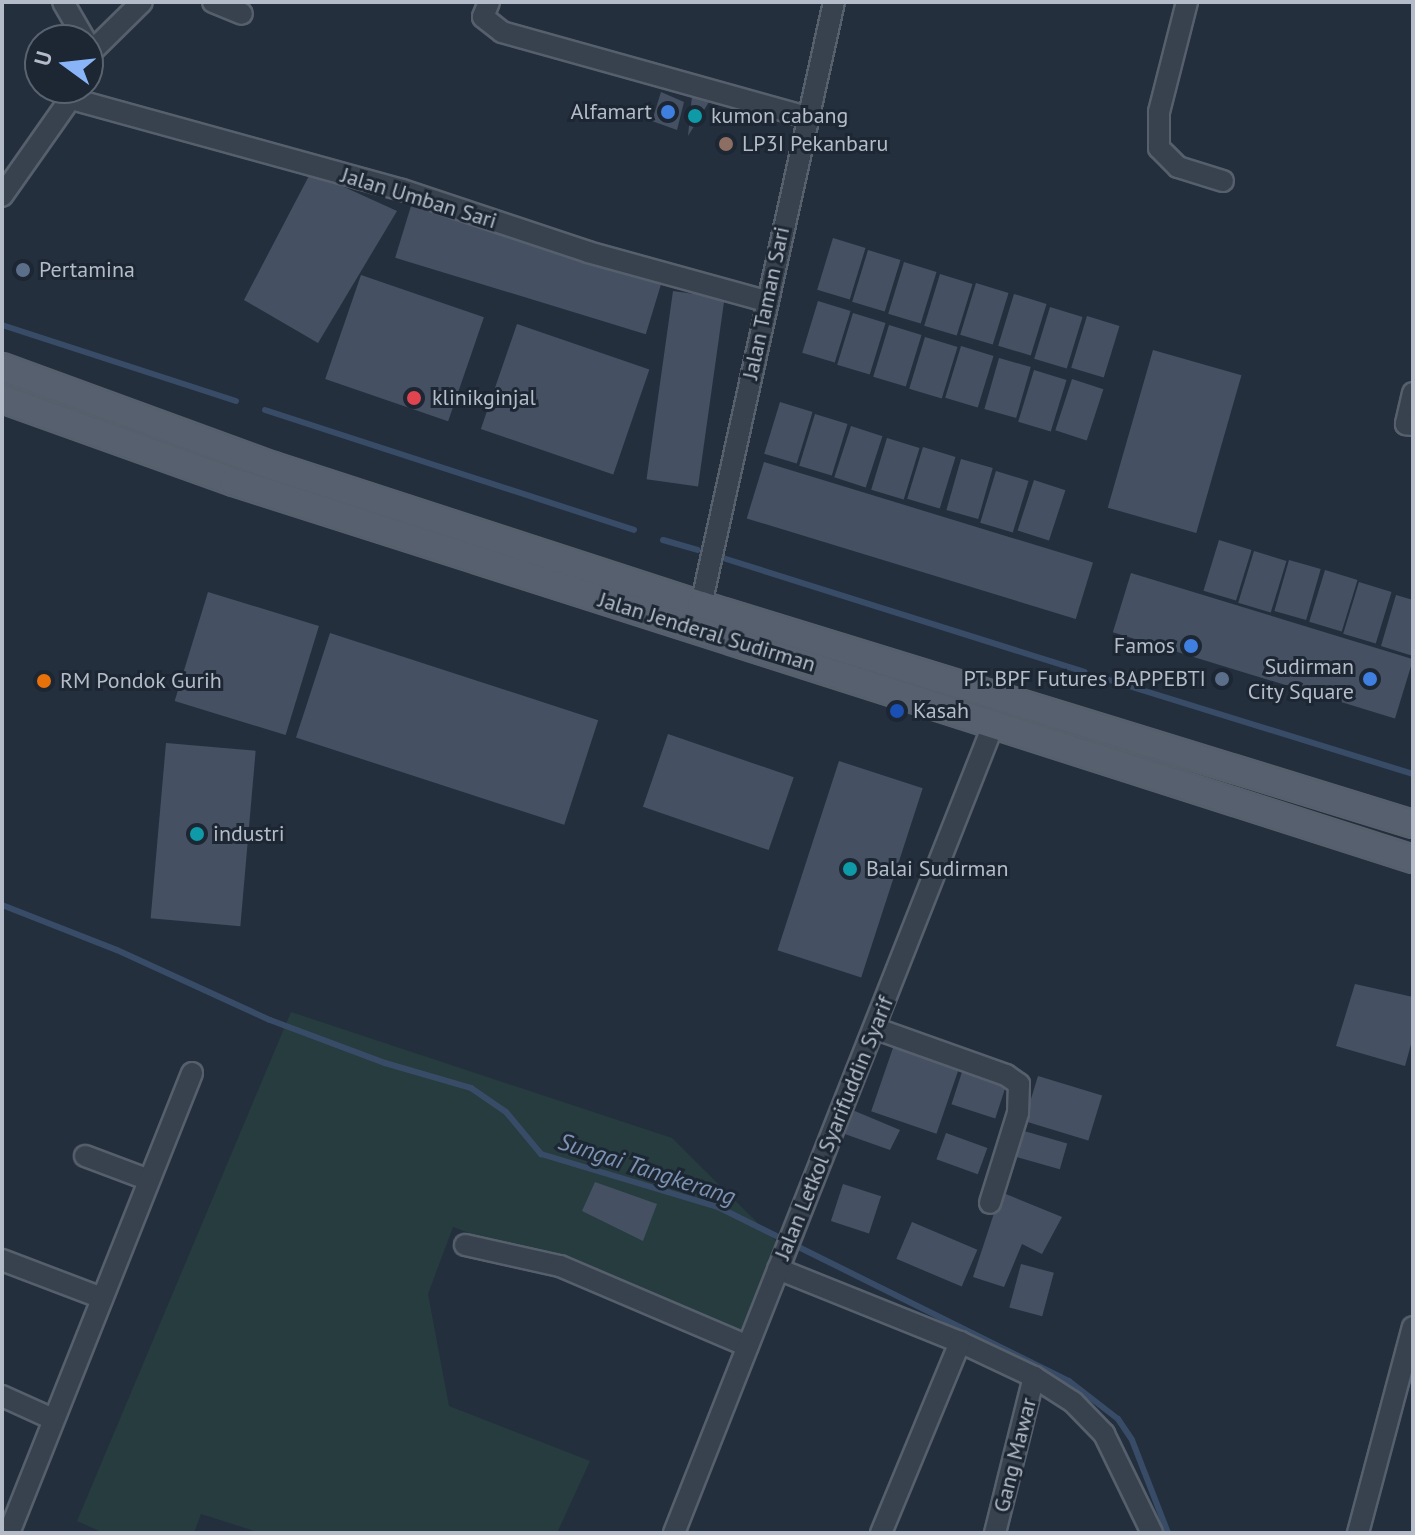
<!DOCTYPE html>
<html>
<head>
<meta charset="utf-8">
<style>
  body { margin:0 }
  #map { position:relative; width:1415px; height:1535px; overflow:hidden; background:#242f3e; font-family:"PT Sans",sans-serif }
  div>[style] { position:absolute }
  .green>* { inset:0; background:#263c3f }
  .stream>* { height:6px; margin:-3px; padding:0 3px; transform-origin:3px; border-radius:3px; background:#394c67 }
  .building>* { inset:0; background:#455162; transform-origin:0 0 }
  .roads { filter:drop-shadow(2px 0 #565f6c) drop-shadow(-2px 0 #565f6c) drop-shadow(0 2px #565f6c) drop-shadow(0 -2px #565f6c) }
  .minor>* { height:20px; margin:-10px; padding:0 10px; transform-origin:10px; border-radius:10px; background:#38414e }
  .major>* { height:26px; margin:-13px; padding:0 13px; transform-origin:13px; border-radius:13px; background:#56606e }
  .dots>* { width:22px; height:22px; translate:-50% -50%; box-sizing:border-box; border:4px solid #1d2633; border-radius:50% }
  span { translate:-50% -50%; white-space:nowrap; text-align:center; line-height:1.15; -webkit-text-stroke:6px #1d2633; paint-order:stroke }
  .poi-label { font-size:22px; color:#b4bcc9 }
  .right { translate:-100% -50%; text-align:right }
  .left { translate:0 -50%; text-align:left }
  .street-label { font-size:22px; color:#b4bcc9 }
  .water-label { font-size:24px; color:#7c92b1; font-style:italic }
  .frame { position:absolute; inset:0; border:4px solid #b4bcc9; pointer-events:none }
  .north { position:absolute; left:24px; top:24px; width:80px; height:80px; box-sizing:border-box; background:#1d2633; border:2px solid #59626f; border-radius:50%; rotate:285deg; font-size:22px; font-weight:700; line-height:32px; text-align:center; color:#b4bcc9 }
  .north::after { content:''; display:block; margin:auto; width:28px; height:36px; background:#8ab4f8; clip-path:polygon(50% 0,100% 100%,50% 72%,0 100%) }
</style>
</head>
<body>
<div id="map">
  <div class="green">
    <div style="clip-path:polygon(291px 1012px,672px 1138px,779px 1244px,742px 1335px,453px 1227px,428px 1294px,449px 1406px,590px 1461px,557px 1533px,261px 1533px,201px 1514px,194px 1533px,104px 1533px,77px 1521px)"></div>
  </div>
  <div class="stream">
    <div style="left:2px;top:325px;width:246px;rotate:18deg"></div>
    <div style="left:265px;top:410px;width:388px;rotate:18deg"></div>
    <div style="left:663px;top:540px;width:36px;rotate:16deg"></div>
    <div style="left:723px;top:558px;width:379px;rotate:17.5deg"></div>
    <div style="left:1103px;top:678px;width:325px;rotate:17.2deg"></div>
    <div style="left:2px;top:905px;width:123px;rotate:21.4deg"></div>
    <div style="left:117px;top:950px;width:168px;rotate:24.6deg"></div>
    <div style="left:270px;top:1020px;width:123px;rotate:20.5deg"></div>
    <div style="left:385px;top:1063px;width:90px;rotate:16.2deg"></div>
    <div style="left:471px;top:1088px;width:42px;rotate:34.4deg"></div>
    <div style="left:506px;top:1112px;width:55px;rotate:50.2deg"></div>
    <div style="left:541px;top:1154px;width:185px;rotate:16.7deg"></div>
    <div style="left:718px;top:1207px;width:392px;rotate:26.4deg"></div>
    <div style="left:1069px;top:1381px;width:62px;rotate:37.8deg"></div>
    <div style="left:1118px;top:1419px;width:25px;rotate:56deg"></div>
    <div style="left:1132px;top:1440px;width:100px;rotate:68.8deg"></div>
  </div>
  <div class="building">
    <div style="clip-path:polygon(661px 92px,684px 102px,677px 130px,652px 121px)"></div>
    <div style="clip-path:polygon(692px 96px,712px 97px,688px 136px)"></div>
    <div style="clip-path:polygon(311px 172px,397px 211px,318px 343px,244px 300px)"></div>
    <div style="left:411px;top:206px;width:262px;height:54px;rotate:17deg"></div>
    <div style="left:833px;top:238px;width:34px;height:54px;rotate:17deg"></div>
    <div style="left:868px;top:250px;width:34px;height:54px;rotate:17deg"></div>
    <div style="left:904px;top:262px;width:34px;height:54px;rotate:17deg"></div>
    <div style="left:940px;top:274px;width:34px;height:54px;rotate:17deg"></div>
    <div style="left:361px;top:275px;width:130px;height:110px;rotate:19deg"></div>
    <div style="left:976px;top:283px;width:34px;height:54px;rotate:17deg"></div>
    <div style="left:673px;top:291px;width:52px;height:190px;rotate:8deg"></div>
    <div style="left:1014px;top:294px;width:34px;height:54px;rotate:17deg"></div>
    <div style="left:818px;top:301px;width:34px;height:54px;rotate:17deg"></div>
    <div style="left:1050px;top:307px;width:34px;height:54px;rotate:17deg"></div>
    <div style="left:853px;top:313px;width:34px;height:54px;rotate:17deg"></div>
    <div style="left:1087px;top:316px;width:34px;height:54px;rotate:17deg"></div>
    <div style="left:517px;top:324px;width:140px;height:111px;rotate:19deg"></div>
    <div style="left:889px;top:325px;width:34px;height:54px;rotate:17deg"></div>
    <div style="left:925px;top:337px;width:34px;height:54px;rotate:17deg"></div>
    <div style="left:961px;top:346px;width:34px;height:54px;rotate:17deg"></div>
    <div style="left:1153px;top:350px;width:92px;height:164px;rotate:16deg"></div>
    <div style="left:999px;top:358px;width:33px;height:53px;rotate:16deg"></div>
    <div style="left:1034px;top:370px;width:34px;height:54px;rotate:17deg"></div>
    <div style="left:1072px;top:379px;width:33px;height:54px;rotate:18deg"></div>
    <div style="left:780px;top:402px;width:34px;height:54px;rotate:17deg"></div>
    <div style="left:815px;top:414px;width:34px;height:54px;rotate:17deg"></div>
    <div style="left:851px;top:426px;width:33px;height:54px;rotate:18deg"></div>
    <div style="left:887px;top:438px;width:34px;height:54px;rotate:17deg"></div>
    <div style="left:923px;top:447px;width:34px;height:54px;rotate:17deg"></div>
    <div style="left:961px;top:459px;width:33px;height:53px;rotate:16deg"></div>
    <div style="left:764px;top:462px;width:344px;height:59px;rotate:17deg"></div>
    <div style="left:996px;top:471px;width:34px;height:54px;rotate:17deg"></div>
    <div style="left:1034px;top:480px;width:33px;height:53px;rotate:18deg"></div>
    <div style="left:1219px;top:540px;width:34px;height:53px;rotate:17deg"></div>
    <div style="left:1254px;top:551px;width:34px;height:54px;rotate:17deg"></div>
    <div style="left:1289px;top:560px;width:33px;height:53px;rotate:16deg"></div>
    <div style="left:1325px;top:570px;width:34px;height:54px;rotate:17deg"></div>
    <div style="left:1131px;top:573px;width:295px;height:62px;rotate:17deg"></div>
    <div style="left:1359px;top:582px;width:34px;height:54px;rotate:17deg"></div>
    <div style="left:208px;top:592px;width:116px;height:114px;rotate:17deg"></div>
    <div style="clip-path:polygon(1396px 595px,1413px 600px,1413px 656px,1381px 646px)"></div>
    <div style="left:330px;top:633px;width:282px;height:110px;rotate:18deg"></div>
    <div style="left:668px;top:734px;width:133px;height:77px;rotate:19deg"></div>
    <div style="left:166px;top:743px;width:90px;height:176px;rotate:5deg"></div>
    <div style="left:839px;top:761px;width:88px;height:199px;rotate:18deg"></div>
    <div style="clip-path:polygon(1355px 984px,1413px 997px,1413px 1037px,1405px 1066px,1336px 1046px)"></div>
    <div style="left:894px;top:1045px;width:69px;height:70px;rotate:19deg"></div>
    <div style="left:962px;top:1072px;width:46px;height:34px;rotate:18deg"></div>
    <div style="left:1038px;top:1076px;width:67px;height:47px;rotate:17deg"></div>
    <div style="clip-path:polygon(850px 1109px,900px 1130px,890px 1150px,842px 1133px)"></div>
    <div style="left:1024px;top:1131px;width:45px;height:27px;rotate:16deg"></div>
    <div style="left:946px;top:1133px;width:44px;height:28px;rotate:20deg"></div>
    <div style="clip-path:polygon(595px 1182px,657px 1204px,643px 1241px,582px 1211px)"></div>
    <div style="left:843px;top:1184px;width:40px;height:39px;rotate:18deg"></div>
    <div style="clip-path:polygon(1001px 1192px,1062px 1217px,1042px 1254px,1022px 1244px,1004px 1287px,973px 1277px)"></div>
    <div style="left:912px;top:1222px;width:71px;height:40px;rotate:23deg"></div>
    <div style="left:1021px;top:1264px;width:34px;height:45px;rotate:15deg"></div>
  </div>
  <div class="roads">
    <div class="minor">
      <div style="left:63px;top:2px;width:44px;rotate:59.9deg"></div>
      <div style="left:213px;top:2px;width:31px;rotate:22deg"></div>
      <div style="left:489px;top:2px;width:16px;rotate:112deg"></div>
      <div style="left:483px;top:17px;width:24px;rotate:38deg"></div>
      <div style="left:502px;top:32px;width:317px;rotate:15.6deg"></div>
      <div style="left:1187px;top:2px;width:114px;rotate:104.3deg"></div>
      <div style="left:1159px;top:112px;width:36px;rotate:90deg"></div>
      <div style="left:1159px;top:148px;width:27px;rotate:45deg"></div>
      <div style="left:1178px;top:167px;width:47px;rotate:17.3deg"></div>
      <div style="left:89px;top:54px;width:74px;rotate:-44.5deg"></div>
      <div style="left:72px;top:99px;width:342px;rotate:15.4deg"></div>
      <div style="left:402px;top:190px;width:196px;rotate:18.4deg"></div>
      <div style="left:588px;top:252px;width:185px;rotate:15.4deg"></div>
      <div style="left:2px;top:196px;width:132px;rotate:-54.9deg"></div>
      <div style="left:1413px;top:393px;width:32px;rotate:103deg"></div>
      <div style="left:1406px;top:424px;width:7px;rotate:8deg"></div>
      <div style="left:701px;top:605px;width:617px;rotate:-77.56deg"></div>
      <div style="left:874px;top:1028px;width:140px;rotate:19.6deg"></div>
      <div style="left:1006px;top:1075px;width:16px;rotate:35deg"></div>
      <div style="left:1019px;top:1084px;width:29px;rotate:92deg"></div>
      <div style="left:1018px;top:1113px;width:94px;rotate:107.3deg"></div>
      <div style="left:85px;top:1156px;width:68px;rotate:20.6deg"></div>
      <div style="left:465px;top:1245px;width:97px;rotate:12.5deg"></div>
      <div style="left:560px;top:1266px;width:204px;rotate:23.1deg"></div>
      <div style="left:2px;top:1260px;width:107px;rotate:20.8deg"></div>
      <div style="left:778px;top:1269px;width:196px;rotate:21.9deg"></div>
      <div style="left:960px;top:1342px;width:82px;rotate:25.3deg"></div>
      <div style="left:1034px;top:1377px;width:46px;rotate:32.7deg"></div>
      <div style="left:1073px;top:1402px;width:45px;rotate:45.9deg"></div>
      <div style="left:1104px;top:1434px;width:110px;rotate:64.1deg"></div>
      <div style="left:2px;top:1396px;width:56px;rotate:24.3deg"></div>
      <div style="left:9px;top:1533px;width:495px;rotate:-68.3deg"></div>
      <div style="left:674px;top:1533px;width:871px;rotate:-68.44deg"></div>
      <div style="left:881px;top:1533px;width:207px;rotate:-67.5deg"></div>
      <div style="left:995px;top:1533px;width:161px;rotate:-76deg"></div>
      <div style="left:1358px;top:1533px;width:213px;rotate:-75.1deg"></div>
    </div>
    <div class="major">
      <div style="left:2px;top:367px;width:289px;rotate:20.1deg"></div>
      <div style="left:273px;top:466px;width:450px;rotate:18deg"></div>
      <div style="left:701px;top:605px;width:745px;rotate:17.1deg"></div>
      <div style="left:2px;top:399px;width:246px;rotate:19.7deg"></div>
      <div style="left:234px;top:482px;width:1238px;rotate:17.73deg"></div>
    </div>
  </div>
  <div class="dots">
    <div style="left:668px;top:112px;background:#3f7fe0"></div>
    <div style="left:695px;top:116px;background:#0f9aa8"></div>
    <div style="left:726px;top:144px;background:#8d6e63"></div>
    <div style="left:23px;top:270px;background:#5c6f8a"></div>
    <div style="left:414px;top:398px;background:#e0444e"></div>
    <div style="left:1191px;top:646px;background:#3f7fe0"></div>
    <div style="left:1222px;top:679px;background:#5c6f8a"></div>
    <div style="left:1370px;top:679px;background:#3f7fe0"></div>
    <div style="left:44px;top:681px;background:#e8710a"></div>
    <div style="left:897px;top:711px;background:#1a4fb4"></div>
    <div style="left:197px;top:834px;background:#0f9aa8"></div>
    <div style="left:850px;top:869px;background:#0f9aa8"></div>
  </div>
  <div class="poi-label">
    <span class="right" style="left:652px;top:112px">Alfamart</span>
    <span class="left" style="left:711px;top:116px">kumon cabang</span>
    <span class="left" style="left:742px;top:144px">LP3I Pekanbaru</span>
    <span class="left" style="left:39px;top:270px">Pertamina</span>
    <span class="left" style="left:432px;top:398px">klinikginjal</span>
    <span class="right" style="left:1175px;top:646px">Famos</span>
    <span class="right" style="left:1354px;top:679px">Sudirman<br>City Square</span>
    <span class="right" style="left:1206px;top:679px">PT. BPF Futures BAPPEBTI</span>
    <span class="left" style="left:60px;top:681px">RM Pondok Gurih</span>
    <span class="left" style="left:913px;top:711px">Kasah</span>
    <span class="left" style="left:213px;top:834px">industri</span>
    <span class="left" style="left:866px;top:869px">Balai Sudirman</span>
  </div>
  <div class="street-label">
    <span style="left:419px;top:198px;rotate:17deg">Jalan Umban Sari</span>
    <span style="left:766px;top:303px;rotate:-78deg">Jalan Taman Sari</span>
    <span style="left:707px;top:632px;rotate:17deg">Jalan Jenderal Sudirman</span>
    <span style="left:834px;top:1128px;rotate:-68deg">Jalan Letkol Syarifuddin Syarif</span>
    <span style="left:1015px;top:1455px;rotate:-76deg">Gang Mawar</span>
  </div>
  <div class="water-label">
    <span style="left:647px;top:1169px;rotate:18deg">Sungai Tangkerang</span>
  </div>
  <div class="frame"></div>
  <div class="north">U</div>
</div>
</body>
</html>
